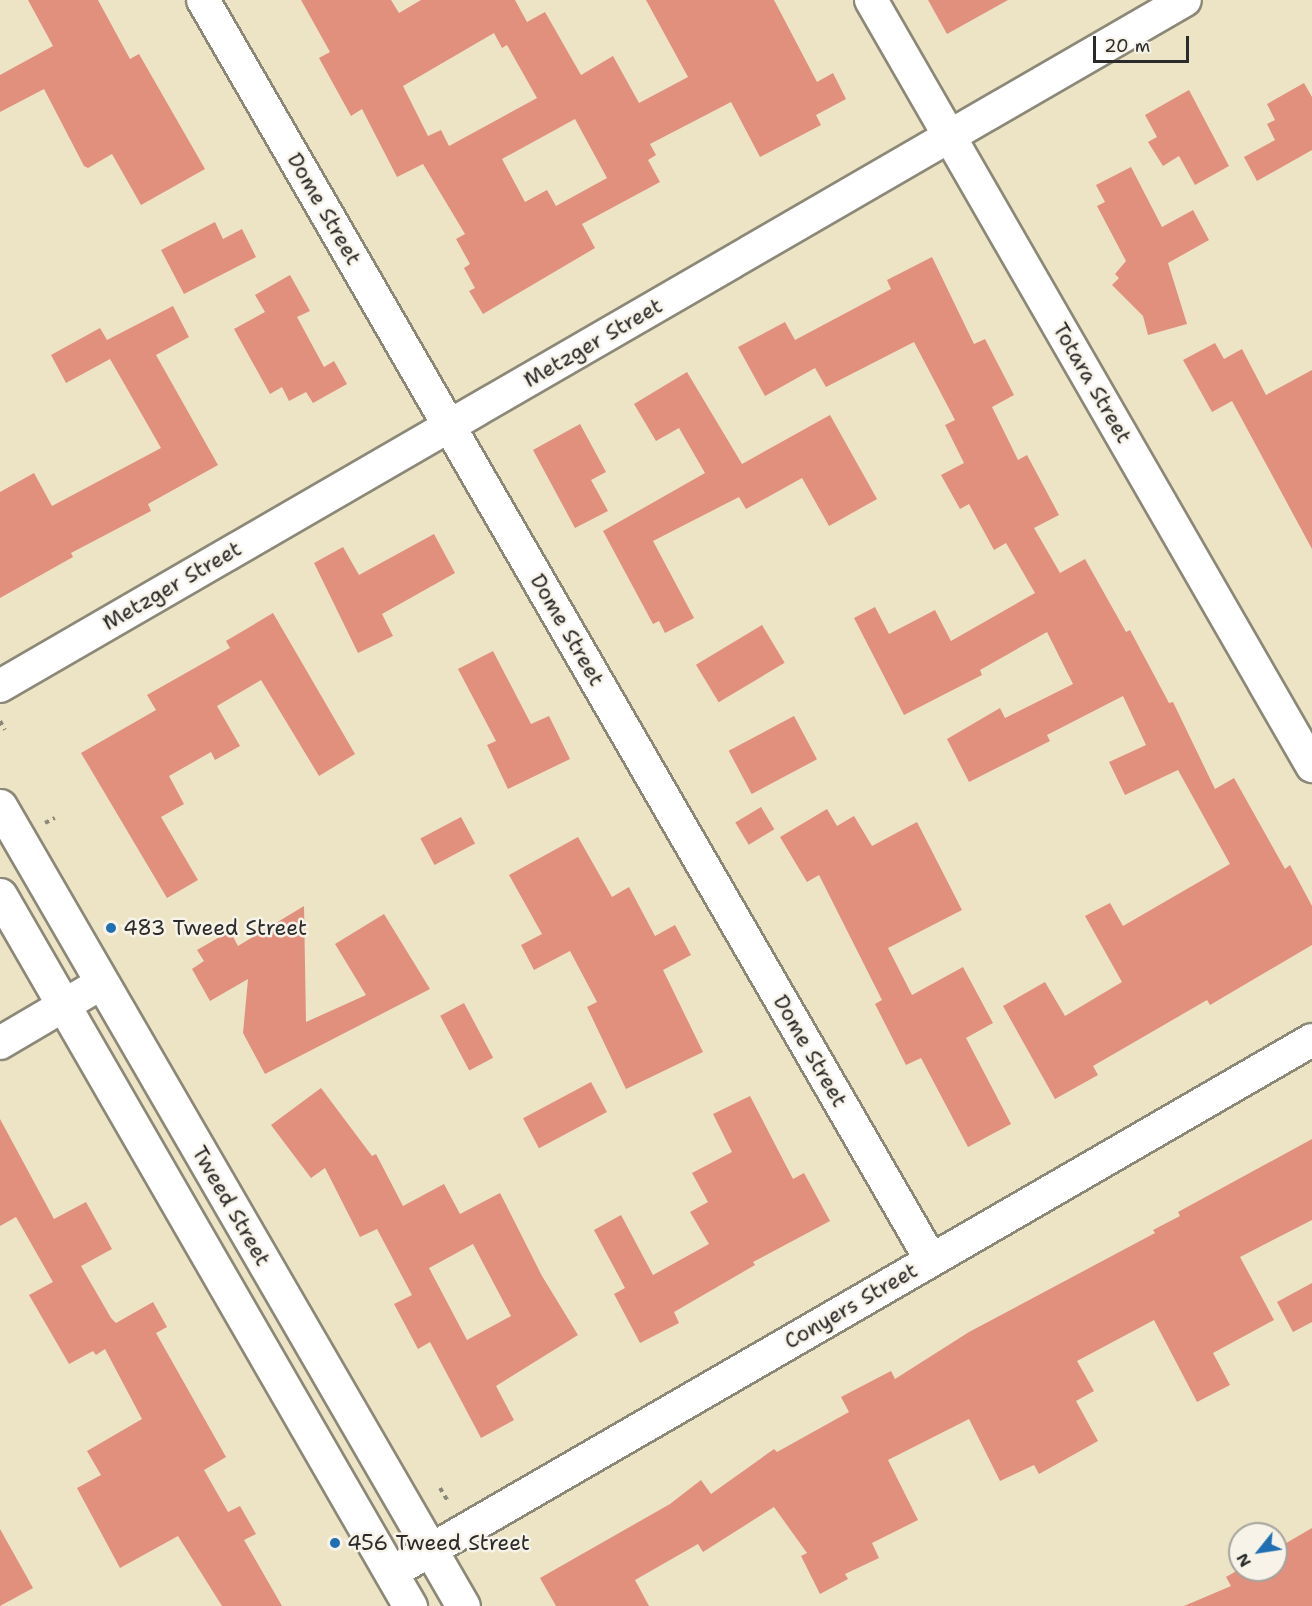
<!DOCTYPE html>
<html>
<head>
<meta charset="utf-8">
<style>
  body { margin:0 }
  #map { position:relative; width:1312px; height:1606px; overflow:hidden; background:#ece4c5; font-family:"Shantell Sans",sans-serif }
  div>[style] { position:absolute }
  .building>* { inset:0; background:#e1907e; transform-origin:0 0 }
  .path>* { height:4px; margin-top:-2px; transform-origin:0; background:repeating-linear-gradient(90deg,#8c8878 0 4.5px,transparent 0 9px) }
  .roads { filter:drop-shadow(2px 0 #8c8878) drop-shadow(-2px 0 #8c8878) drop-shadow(0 2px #8c8878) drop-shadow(0 -2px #8c8878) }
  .minor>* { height:32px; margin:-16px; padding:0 16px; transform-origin:16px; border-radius:16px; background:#fff }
  .major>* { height:33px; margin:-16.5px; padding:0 16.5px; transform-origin:16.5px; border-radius:16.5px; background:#fff }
  .dots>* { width:16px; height:16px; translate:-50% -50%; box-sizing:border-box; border:3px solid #f7f3e8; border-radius:50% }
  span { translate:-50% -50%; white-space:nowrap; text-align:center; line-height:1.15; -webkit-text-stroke:5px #f7f3e8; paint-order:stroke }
  .street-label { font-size:21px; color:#2b2b2b }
  .poi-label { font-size:21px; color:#2b2b2b }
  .left { translate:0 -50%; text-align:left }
  .north { position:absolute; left:1228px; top:1522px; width:60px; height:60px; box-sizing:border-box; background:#f7f3e8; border:2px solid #a5a39c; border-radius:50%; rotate:240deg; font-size:16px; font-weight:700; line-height:24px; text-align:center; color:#2b2b2b }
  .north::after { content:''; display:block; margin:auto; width:21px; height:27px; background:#1f6fb2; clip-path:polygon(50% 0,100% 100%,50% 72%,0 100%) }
  .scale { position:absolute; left:1093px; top:36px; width:96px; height:27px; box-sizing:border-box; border:3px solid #2b2b2b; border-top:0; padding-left:8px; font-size:18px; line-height:21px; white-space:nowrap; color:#2b2b2b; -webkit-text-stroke:4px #f7f3e8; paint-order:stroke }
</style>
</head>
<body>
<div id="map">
  <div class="building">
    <div style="clip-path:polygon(28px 0,98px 0,130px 59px,139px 54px,205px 169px,141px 205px,112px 154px,88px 168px,84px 166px,44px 89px,0 112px,0 75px,53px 46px)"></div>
    <div style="clip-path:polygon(evenodd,301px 0,391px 0,399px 13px,421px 0,515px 0,527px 22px,545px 12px,581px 75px,613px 56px,639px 103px,688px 77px,646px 0,774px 0,817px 82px,833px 73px,846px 99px,816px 115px,821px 125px,760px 157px,731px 102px,650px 144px,656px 155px,648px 160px,660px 182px,582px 224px,595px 248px,483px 314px,469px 291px,475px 288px,464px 268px,470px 264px,456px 239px,465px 234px,423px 164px,397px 177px,362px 109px,351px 116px,319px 58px,330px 52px,301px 0,494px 33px,502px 48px,507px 45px,537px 98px,449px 146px,441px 130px,428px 136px,403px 86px,494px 33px,301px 0,575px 119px,607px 178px,556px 206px,547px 190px,525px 202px,502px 159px,575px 119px)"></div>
    <div style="clip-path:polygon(928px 0,1008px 0,947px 34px)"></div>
    <div style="clip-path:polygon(1304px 83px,1312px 97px,1312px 150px,1257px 181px,1244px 157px,1275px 140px,1267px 124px,1275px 120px,1267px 104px)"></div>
    <div style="clip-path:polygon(1189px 90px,1229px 166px,1195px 185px,1179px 156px,1163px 166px,1148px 142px,1157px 137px,1145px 115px)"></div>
    <div style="clip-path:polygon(1131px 167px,1162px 227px,1193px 210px,1209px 240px,1168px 263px,1187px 324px,1148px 335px,1143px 316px,1112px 285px,1119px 278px,1115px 274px,1126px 261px,1097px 206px,1105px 202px,1096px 185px)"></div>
    <div style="clip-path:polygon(215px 222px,223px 239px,242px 229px,256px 257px,184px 294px,161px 250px)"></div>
    <div style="clip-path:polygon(932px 257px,974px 344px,985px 339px,1014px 395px,992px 407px,1018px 460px,1027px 455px,1059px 515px,1034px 528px,1060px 573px,1085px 559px,1126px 632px,1130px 630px,1169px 703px,1173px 702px,1215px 789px,1234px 778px,1285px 869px,1290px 865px,1312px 906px,1312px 945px,1210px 1005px,1207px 1000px,1093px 1066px,1098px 1075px,1055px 1099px,1003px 1006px,1045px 982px,1065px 1016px,1122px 982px,1085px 916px,1110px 903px,1123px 926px,1230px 864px,1178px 770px,1125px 795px,1109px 762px,1146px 745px,1123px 696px,1047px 735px,1050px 741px,969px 782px,947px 739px,1000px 708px,1005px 718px,1073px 684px,1047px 632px,980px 670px,982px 675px,904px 715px,854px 618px,875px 607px,889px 634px,935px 610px,951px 641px,1035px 593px,1006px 543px,994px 550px,969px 504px,960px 509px,941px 475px,964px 463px,945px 425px,955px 420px,914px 342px,826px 387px,815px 368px,765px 396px,738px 347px,785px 322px,795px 340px,891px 289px,887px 280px)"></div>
    <div style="clip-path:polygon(290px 275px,310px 311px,297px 317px,324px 367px,334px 361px,347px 384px,313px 403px,306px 392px,289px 401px,282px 387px,270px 394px,234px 329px,265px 312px,255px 295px)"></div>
    <div style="clip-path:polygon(173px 306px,189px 337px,156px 355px,218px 465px,148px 504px,151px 511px,71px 553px,73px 557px,0 598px,0 492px,34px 473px,52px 506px,161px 448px,110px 359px,66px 383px,51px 355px,100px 328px,107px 340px)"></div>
    <div style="clip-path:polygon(1215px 343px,1224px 359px,1242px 349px,1266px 395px,1312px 370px,1312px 549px,1232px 401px,1212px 412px,1183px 360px)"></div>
    <div style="clip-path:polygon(687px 372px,742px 464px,830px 415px,877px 499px,829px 526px,802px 478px,746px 509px,739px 497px,653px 541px,694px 618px,665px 633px,659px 621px,653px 624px,603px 531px,705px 473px,679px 428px,656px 441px,634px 404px)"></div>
    <div style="clip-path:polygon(580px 424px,606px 472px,591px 480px,608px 511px,575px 528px,533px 450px)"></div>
    <div style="clip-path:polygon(434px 534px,455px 573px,382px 614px,393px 636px,358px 653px,314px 563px,343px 547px,359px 575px)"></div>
    <div style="clip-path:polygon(273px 613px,355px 754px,319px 776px,261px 680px,217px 706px,240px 746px,215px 760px,211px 752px,169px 776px,184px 804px,161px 817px,198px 880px,167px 898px,81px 753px,156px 710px,147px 695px,230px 648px,226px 641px)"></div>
    <div style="left:762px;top:625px;width:44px;height:77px;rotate:59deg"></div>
    <div style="clip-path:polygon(493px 651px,531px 724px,549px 716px,570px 759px,508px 789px,487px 745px,496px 741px,458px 669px)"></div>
    <div style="left:794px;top:716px;width:49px;height:74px;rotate:62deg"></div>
    <div style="left:761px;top:807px;width:26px;height:30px;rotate:59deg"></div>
    <div style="clip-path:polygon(827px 809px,837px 826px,854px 816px,872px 846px,917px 822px,962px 910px,888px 948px,912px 995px,963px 967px,993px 1023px,966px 1038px,1011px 1124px,968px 1147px,921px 1058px,906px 1065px,875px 1004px,882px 1000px,819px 875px,807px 882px,780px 837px)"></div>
    <div style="left:461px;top:817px;width:30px;height:46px;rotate:62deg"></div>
    <div style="clip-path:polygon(578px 837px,612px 897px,629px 887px,655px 936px,675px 925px,691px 955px,663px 970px,703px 1052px,626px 1089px,587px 1007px,597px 1002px,570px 951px,534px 970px,521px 945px,542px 934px,509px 875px)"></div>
    <div style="clip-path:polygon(304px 906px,306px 1022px,366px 995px,335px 944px,384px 914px,430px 989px,265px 1074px,243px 1033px,248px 979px,210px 1001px,192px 969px,204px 961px,197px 950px,230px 931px,238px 946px)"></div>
    <div style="left:464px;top:1003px;width:62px;height:27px;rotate:62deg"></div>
    <div style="left:591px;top:1082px;width:34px;height:77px;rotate:62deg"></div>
    <div style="clip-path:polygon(evenodd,321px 1088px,372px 1156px,376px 1154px,403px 1206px,444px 1184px,460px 1214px,500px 1193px,542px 1276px,578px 1335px,496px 1386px,514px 1420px,481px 1438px,430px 1342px,418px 1349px,394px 1304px,412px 1295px,377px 1229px,360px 1237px,325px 1168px,311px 1178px,271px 1125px,321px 1088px,473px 1244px,511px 1316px,467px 1340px,429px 1268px,473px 1244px)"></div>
    <div style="clip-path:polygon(750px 1096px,793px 1179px,804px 1173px,830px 1221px,753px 1262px,755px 1265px,674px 1312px,679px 1323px,640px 1343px,614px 1294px,625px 1288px,594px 1230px,621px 1215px,653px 1275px,709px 1244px,690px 1212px,708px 1202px,692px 1173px,732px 1152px,713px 1114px)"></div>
    <div style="clip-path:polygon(0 1119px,54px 1219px,86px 1202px,112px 1249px,81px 1266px,111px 1318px,116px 1323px,153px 1302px,167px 1327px,156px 1333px,226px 1457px,204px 1470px,228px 1512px,240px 1506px,256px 1534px,244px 1540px,282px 1606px,222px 1606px,178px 1536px,120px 1568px,77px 1488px,101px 1475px,87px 1451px,142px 1419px,105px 1349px,96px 1355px,93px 1351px,69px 1364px,29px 1295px,53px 1282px,16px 1217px,0 1226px)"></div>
    <div style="clip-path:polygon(1312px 1139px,1312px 1220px,1240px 1257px,1274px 1320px,1213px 1353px,1230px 1385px,1197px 1402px,1154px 1320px,1077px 1361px,1094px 1391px,1076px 1401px,1098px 1441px,1039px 1474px,1034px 1465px,1000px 1481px,969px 1419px,888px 1460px,918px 1520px,872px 1543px,879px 1558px,845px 1574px,848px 1579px,820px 1594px,801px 1556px,807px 1553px,774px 1507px,703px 1552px,698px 1544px,635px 1580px,649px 1606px,556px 1606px,540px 1578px,670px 1504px,701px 1480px,711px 1494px,774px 1449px,777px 1452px,849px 1412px,841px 1397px,891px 1371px,895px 1379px,969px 1332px,1155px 1233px,1153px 1230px,1180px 1216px,1178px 1212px)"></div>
    <div style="clip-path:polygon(1312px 1283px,1312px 1322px,1293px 1332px,1277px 1302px)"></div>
    <div style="clip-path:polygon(1312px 1528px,1312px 1606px,1184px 1606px,1231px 1586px,1226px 1577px,1240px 1569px,1276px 1570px,1276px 1549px)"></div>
    <div style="clip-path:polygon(0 1529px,33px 1588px,0 1606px)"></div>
  </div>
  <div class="path">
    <div style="left:0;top:721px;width:10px;rotate:61deg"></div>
    <div style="left:45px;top:823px;width:11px;rotate:-27deg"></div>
    <div style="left:440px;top:1488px;width:17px;rotate:59deg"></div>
  </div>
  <div class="roads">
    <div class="minor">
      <div style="left:203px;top:0;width:1455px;rotate:59.98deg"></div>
      <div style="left:871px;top:0;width:884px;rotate:60.07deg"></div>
      <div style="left:0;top:686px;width:1369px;rotate:-30.07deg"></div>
      <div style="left:0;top:1043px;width:118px;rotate:-30.5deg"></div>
      <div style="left:391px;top:1573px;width:1064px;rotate:-30.06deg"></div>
    </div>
    <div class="major">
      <div style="left:0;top:806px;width:924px;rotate:59.94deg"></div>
      <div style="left:0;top:895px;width:821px;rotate:60.03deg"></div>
    </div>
  </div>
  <div class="dots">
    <div style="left:111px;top:928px;background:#1f6fb2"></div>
    <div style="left:335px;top:1543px;background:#1f6fb2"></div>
  </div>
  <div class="street-label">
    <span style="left:324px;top:209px;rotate:60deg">Dome Street</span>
    <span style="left:593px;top:343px;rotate:-30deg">Metzger Street</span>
    <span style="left:1092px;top:383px;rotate:60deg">Totara Street</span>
    <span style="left:172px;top:586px;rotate:-30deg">Metzger Street</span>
    <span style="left:567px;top:630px;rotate:60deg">Dome Street</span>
    <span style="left:810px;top:1051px;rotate:60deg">Dome Street</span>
    <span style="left:231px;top:1206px;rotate:60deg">Tweed Street</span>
    <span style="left:851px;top:1306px;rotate:-30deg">Conyers Street</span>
  </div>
  <div class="poi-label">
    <span class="left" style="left:123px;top:928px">483 Tweed Street</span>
    <span class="left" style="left:347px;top:1543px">456 Tweed Street</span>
  </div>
  <div class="north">N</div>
  <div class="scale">20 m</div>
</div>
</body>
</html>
